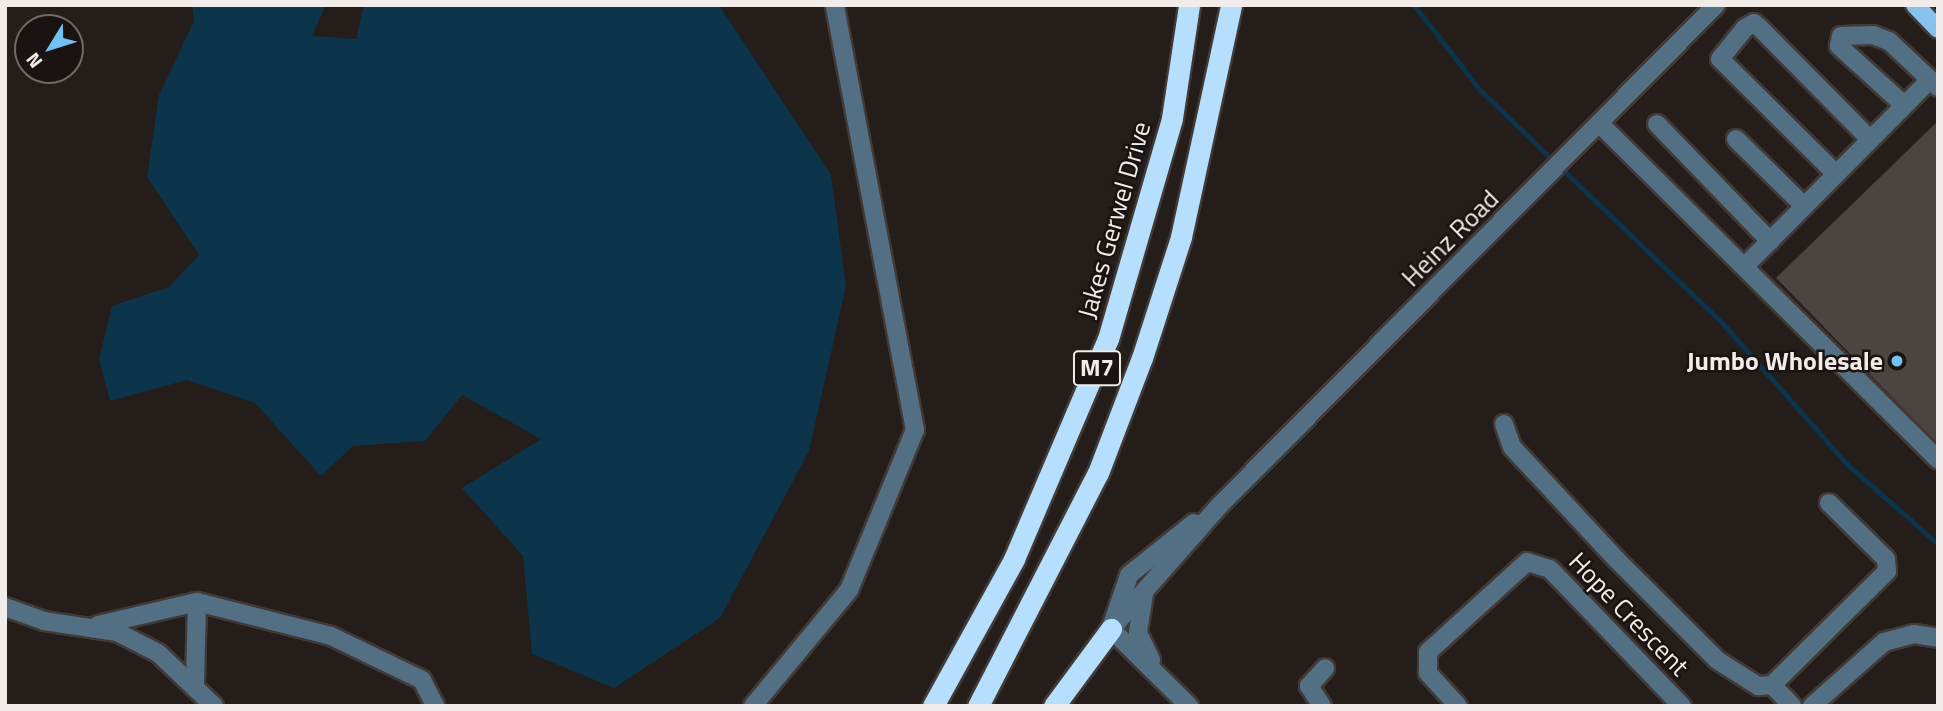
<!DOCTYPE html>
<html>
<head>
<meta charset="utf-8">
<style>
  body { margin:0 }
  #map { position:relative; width:1943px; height:711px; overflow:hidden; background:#241d1a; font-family:"Titillium Web",sans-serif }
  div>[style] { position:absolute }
  .water>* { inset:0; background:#0c344b }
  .stream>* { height:5px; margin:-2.5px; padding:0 2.5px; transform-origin:2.5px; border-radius:2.5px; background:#0c344b }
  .building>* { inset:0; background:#4c4441 }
  .roads { filter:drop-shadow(2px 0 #413a37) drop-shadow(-2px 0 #413a37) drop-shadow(0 2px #413a37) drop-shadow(0 -2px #413a37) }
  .minor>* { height:18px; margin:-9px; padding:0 9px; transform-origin:9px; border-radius:9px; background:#536f83 }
  .major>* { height:18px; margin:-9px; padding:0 9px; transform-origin:9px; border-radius:9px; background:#86c2eb }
  .highway>* { height:21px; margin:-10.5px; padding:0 10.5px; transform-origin:10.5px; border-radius:10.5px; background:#b5dffd }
  .dots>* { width:19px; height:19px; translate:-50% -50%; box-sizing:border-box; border:4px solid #1a1311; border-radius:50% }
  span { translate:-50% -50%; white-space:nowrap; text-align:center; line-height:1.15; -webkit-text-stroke:5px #1a1311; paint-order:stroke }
  .shield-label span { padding:2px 5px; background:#1a1311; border:2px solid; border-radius:5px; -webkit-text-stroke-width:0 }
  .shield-label { font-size:24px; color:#f1ecea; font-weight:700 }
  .street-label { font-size:26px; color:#f1ecea }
  .poi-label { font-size:26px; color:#f1ecea; font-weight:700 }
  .right { translate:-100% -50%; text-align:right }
  .frame { position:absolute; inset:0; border:7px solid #f1ecea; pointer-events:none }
  .north { position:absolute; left:14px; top:14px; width:70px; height:70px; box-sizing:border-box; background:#1a1311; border:2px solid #706a68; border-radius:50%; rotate:232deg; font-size:19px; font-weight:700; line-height:28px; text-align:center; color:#f1ecea }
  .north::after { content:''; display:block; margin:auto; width:24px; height:32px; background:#72c1f5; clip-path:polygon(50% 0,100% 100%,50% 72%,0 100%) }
</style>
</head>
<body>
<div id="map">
  <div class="water">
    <div style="clip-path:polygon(192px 5px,326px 5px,312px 36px,356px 39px,364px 5px,719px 5px,831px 175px,846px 286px,809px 451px,720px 618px,614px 688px,532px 654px,523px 556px,462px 488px,541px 439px,462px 395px,425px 441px,353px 446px,321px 476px,255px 403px,187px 380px,110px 401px,99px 359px,112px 306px,169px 287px,199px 255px,147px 177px,159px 95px,194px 21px)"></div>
  </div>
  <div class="stream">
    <div style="left:1414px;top:5px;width:108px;rotate:52.2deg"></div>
    <div style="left:1480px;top:90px;width:339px;rotate:43.9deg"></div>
    <div style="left:1724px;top:325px;width:187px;rotate:48.5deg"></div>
    <div style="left:1848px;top:465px;width:120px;rotate:41.3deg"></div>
  </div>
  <div class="building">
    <div style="clip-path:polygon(1938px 121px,1938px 444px,1776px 278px)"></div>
  </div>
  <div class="roads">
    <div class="minor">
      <div style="left:1904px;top:105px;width:88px;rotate:-137.8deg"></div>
      <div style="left:1839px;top:46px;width:10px;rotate:-79deg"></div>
      <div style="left:1841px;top:36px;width:32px;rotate:-2deg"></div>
      <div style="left:1873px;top:35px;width:17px;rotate:21deg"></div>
      <div style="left:1889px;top:41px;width:67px;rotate:43.2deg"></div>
      <div style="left:1657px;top:124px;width:163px;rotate:46deg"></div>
      <div style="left:1601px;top:125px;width:475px;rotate:44.8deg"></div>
      <div style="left:1736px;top:139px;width:95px;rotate:44.6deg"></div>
      <div style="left:1836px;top:174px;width:163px;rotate:-135.2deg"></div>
      <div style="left:1720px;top:59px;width:40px;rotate:-51deg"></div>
      <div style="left:1745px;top:28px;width:10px;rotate:-29deg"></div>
      <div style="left:1754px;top:23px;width:6px;rotate:39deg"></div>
      <div style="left:1759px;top:27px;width:158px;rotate:45.3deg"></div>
      <div style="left:1745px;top:266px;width:262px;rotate:-45.2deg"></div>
      <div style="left:1504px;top:424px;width:24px;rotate:71deg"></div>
      <div style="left:1512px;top:447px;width:154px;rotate:47.1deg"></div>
      <div style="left:1617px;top:560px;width:141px;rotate:45deg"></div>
      <div style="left:1717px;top:660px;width:49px;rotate:32.4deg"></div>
      <div style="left:1758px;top:686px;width:14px;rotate:-4deg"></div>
      <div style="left:1772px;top:685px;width:162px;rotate:-44.7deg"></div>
      <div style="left:1887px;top:571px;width:12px;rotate:-95deg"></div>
      <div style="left:1886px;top:559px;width:80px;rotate:-135.5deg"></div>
      <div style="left:1144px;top:594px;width:39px;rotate:99deg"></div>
      <div style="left:1138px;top:633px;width:30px;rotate:64deg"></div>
      <div style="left:5px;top:607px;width:41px;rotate:19.7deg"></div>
      <div style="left:44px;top:621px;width:74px;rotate:8.6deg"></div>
      <div style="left:117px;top:632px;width:46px;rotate:27.1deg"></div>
      <div style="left:158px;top:653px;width:77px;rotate:43.4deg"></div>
      <div style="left:98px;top:625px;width:102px;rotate:-13.1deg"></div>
      <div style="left:1111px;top:628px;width:56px;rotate:-71.2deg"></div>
      <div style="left:1129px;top:575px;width:83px;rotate:-38.7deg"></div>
      <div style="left:1111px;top:629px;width:165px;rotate:-48.7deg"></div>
      <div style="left:1220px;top:505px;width:704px;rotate:-45.23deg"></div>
      <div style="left:1111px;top:629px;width:110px;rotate:44.6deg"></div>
      <div style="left:195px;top:684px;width:82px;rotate:-88.6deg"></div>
      <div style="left:197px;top:602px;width:138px;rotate:14.2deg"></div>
      <div style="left:331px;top:636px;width:101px;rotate:25.8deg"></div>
      <div style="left:422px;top:680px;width:29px;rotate:63deg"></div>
      <div style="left:1772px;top:685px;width:29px;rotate:46deg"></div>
      <div style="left:753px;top:706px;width:151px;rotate:-50.4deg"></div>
      <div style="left:849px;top:590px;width:173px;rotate:-67.6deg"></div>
      <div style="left:915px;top:430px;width:432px;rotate:-100.7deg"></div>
      <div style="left:1322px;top:706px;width:24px;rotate:-123deg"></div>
      <div style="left:1309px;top:686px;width:24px;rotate:-48deg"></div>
      <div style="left:1458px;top:706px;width:45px;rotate:-132.3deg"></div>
      <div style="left:1428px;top:673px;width:21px;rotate:-90deg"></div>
      <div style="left:1428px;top:652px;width:134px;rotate:-42.3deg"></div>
      <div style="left:1527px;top:562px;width:24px;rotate:17deg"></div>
      <div style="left:1550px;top:569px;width:190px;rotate:46.1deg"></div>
      <div style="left:1812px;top:706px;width:96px;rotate:-41.6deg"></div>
      <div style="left:1884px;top:642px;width:31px;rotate:-15deg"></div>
      <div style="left:1914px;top:634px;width:24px;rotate:9deg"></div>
    </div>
    <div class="major">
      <div style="left:1915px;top:5px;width:33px;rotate:46deg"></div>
    </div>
    <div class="highway">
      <div style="left:933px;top:706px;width:168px;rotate:-61.1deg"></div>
      <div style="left:1014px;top:559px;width:239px;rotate:-66.9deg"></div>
      <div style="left:1108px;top:339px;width:230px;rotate:-73.8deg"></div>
      <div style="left:1172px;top:118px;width:114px;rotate:-81.4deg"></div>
      <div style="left:978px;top:706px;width:262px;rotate:-62.8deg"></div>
      <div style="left:1098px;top:473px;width:123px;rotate:-69.1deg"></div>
      <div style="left:1142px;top:358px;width:127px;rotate:-72.1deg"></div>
      <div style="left:1181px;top:237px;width:237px;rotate:-77.8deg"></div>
      <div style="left:1054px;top:706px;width:96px;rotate:-53.5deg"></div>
    </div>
  </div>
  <div class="dots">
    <div style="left:1897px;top:361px;background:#72c1f5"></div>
  </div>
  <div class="shield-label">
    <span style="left:1097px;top:368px">M7</span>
  </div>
  <div class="street-label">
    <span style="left:1114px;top:220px;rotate:-74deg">Jakes Gerwel Drive</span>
    <span style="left:1450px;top:238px;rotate:-45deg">Heinz Road</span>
    <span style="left:1629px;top:614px;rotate:46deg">Hope Crescent</span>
  </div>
  <div class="poi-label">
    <span class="right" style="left:1883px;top:361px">Jumbo Wholesale</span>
  </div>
  <div class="frame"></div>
  <div class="north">N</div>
</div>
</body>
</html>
